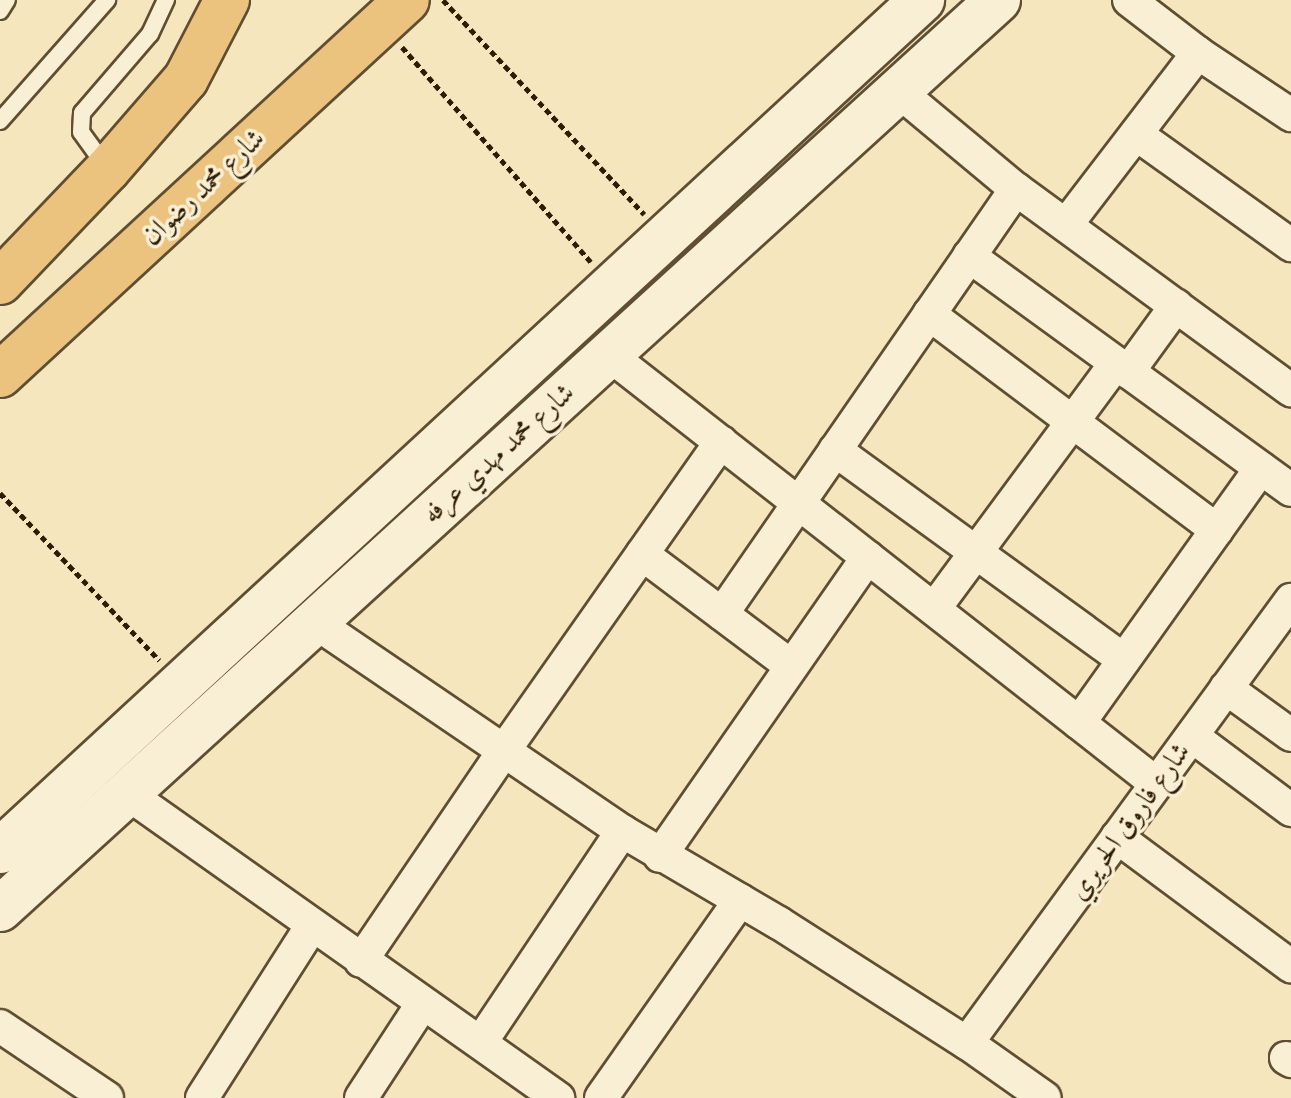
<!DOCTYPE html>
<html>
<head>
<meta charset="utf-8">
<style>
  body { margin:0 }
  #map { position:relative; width:1291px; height:1098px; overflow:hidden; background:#f6e6bd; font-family:Alegreya,Amiri,serif }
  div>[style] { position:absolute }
  .path>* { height:5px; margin-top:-2.5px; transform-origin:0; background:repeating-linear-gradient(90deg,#2e1c03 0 6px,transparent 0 10px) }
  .roads { filter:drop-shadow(2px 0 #604e32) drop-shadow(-2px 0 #604e32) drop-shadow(0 2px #604e32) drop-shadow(0 -2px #604e32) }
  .lane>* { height:16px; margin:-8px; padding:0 8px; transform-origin:8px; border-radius:8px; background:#f9efd4 }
  .street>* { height:32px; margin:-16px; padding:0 16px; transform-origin:16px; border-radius:16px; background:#f9efd4 }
  .secondary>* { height:44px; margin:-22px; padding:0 22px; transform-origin:22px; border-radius:22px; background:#f9efd4 }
  .primary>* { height:44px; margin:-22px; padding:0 22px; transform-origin:22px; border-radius:22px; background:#ebc37e }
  span { translate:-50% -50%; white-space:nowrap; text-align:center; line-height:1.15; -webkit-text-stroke:7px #f9efd4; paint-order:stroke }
  .street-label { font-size:28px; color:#2e1c03 }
</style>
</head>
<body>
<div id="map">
  <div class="path">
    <div style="left:443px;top:0;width:294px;rotate:46.8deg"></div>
    <div style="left:402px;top:47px;width:286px;rotate:48.7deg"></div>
    <div style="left:0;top:493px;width:231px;rotate:46.4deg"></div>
  </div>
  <div class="roads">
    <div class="lane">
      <div style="left:0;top:11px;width:13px;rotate:-58deg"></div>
      <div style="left:0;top:121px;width:162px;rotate:-48.5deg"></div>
      <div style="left:107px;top:168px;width:44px;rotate:-125.8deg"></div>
      <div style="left:81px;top:132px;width:19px;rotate:-87deg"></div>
      <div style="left:82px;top:113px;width:104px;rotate:-49.3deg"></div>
      <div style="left:150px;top:34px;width:38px;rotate:-65deg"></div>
    </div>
    <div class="street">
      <div style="left:1129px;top:0;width:87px;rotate:37.5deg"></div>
      <div style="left:1198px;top:53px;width:112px;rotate:33.7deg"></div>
      <div style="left:897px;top:90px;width:155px;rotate:39.8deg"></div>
      <div style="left:1016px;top:189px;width:341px;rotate:36.2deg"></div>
      <div style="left:1136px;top:134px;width:191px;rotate:35.6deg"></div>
      <div style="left:1066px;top:225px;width:217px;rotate:-52.5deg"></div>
      <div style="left:969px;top:256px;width:398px;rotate:36deg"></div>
      <div style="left:929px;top:314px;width:360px;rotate:36.9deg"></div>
      <div style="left:608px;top:354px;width:697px;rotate:38.07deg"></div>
      <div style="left:1128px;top:372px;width:82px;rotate:-54deg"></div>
      <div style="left:835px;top:450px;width:357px;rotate:36deg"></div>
      <div style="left:642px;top:554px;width:186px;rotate:36.9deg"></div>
      <div style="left:934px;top:609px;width:306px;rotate:-53.5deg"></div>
      <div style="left:722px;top:614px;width:517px;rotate:-55.33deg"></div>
      <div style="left:313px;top:621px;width:374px;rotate:34.2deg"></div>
      <div style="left:622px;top:831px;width:182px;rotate:30.4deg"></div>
      <div style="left:779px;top:923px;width:223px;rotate:32.6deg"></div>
      <div style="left:967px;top:1043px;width:95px;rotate:35.2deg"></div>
      <div style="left:1226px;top:688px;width:80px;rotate:35.9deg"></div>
      <div style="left:1079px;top:723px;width:313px;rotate:-54.5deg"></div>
      <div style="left:1192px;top:736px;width:124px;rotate:36.8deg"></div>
      <div style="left:128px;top:794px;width:527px;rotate:35.26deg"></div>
      <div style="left:1117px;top:837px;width:217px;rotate:36.6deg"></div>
      <div style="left:660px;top:856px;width:364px;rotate:-55.2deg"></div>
      <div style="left:361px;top:961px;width:253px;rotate:-55.8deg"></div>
      <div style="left:503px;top:752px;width:379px;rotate:-54.9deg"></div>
      <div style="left:0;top:1026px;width:129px;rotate:33.9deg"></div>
      <div style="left:481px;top:1042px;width:254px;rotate:-56.2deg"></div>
      <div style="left:967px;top:1043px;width:549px;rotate:-53.82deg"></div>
      <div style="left:1286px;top:1058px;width:6px;rotate:31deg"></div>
      <div style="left:202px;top:1098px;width:203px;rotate:-57.5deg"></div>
      <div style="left:361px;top:1098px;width:113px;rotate:-56.9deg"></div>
      <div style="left:601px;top:1098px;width:242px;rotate:-54.9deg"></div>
    </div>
    <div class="secondary">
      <div style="left:0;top:851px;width:1255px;rotate:-42.71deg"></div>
      <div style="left:0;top:909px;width:1350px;rotate:-42.33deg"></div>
    </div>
    <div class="primary">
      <div style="left:0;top:282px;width:156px;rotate:-46.3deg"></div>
      <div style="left:108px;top:169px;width:119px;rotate:-49.1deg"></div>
      <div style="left:186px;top:79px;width:89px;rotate:-62.6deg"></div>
      <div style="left:0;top:375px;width:553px;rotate:-42.66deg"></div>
    </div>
  </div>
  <div class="street-label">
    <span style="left:203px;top:187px;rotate:-43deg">شارع محمد رضوان</span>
    <span style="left:498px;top:453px;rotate:-42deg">شارع محمد مهدي عرفه</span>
    <span style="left:1129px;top:821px;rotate:-54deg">شارع فاروق الحريري</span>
  </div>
</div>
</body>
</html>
